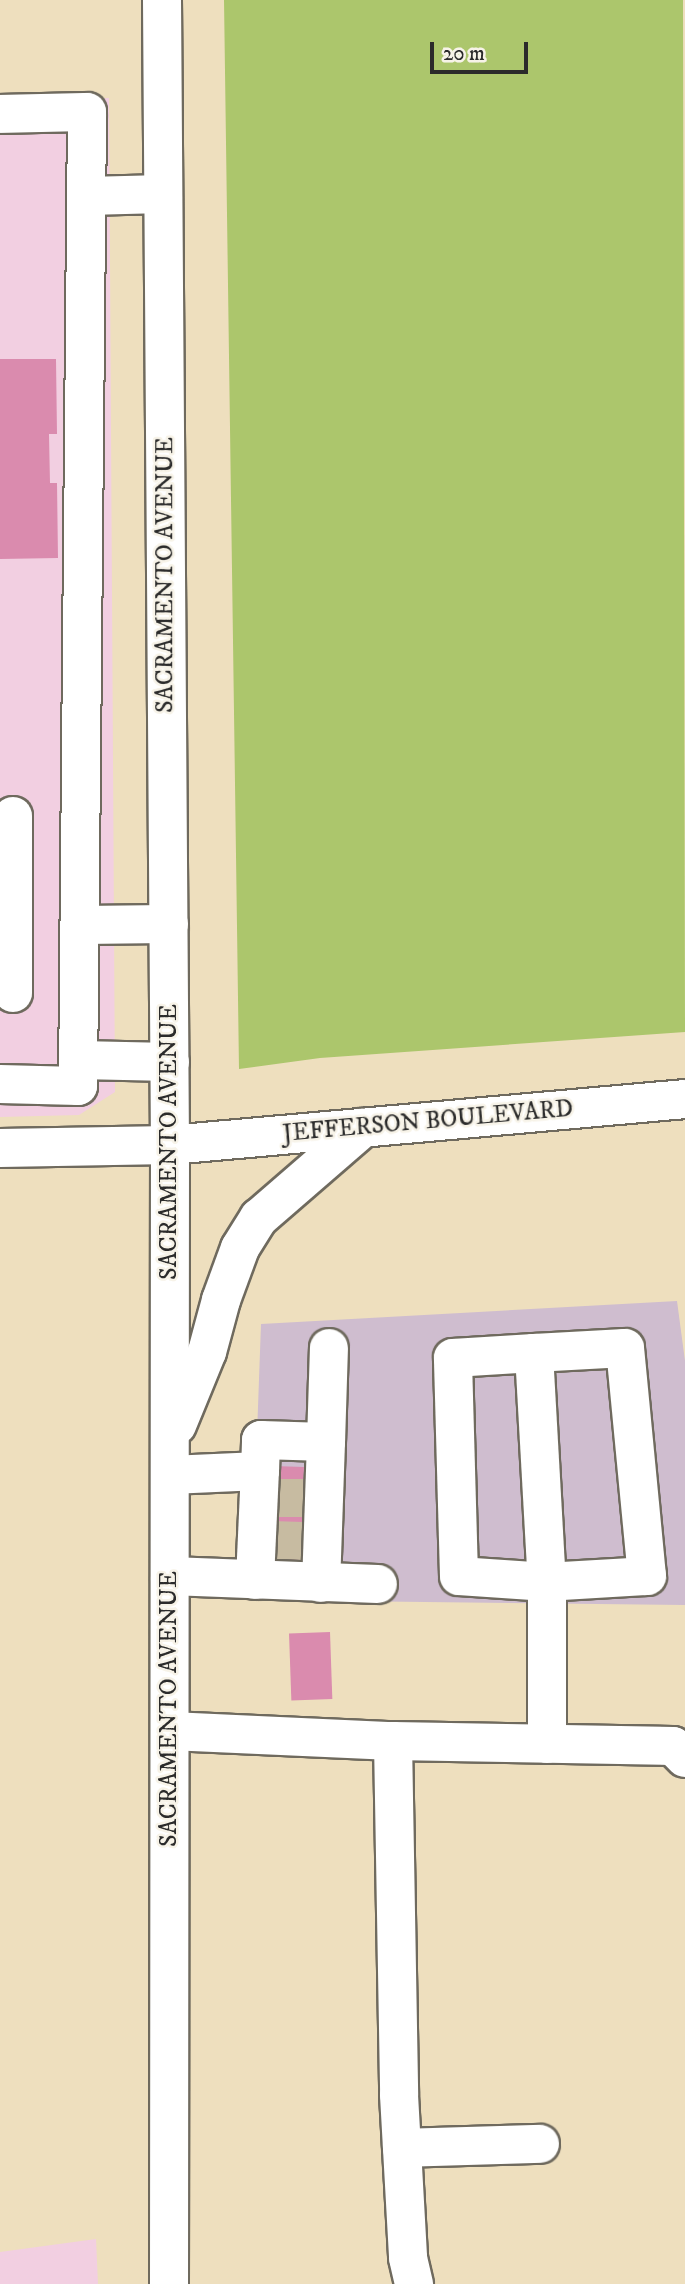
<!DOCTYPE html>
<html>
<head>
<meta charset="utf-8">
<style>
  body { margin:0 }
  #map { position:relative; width:685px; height:2284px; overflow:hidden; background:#eedfbe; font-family:"IM FELL DW Pica",serif }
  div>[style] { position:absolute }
  .built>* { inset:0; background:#f2cfe1 }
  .industrial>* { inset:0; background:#cfbdcf }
  .green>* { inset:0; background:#acc66c }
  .building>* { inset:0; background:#da8bae; transform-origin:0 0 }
  .minor-tunnel>* { height:38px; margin-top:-19px; transform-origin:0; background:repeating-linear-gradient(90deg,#c7bba1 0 38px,transparent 0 57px) }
  .roads { filter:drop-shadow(2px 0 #6f6a5e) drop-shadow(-2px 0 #6f6a5e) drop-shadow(0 2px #6f6a5e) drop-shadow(0 -2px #6f6a5e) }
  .minor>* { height:38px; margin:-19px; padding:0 19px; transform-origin:19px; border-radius:19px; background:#fff }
  .major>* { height:38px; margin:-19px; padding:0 19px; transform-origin:19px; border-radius:19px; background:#fff }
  span { translate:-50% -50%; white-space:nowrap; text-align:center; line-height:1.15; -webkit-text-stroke:5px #f7f3e8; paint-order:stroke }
  .street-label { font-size:24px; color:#2b2b2b }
  .scale { position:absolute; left:430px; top:42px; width:98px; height:32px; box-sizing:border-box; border:4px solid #2b2b2b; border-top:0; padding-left:9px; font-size:21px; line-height:24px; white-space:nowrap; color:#2b2b2b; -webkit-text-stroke:5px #f7f3e8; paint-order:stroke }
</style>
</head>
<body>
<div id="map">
  <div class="built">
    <div style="clip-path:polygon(109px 98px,115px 1092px,79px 1115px,0 1117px,0 102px)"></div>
    <div style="clip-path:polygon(96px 2239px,98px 2284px,0 2284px,0 2252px)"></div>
  </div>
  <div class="industrial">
    <div style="clip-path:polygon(677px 1301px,685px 1361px,685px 1605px,251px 1600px,261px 1324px)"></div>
  </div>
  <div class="green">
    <div style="clip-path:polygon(224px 0,683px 0,685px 1032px,320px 1058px,239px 1069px)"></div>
  </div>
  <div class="building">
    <div style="clip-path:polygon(0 359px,56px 359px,57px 434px,49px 434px,50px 483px,57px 483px,58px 558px,0 559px)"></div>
    <div style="left:273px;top:1466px;width:31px;height:106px;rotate:2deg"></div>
    <div style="left:330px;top:1632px;width:67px;height:41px;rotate:88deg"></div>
  </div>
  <div class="minor-tunnel">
    <div style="left:272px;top:1498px;width:31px"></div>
    <div style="left:271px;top:1540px;width:31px;rotate:2deg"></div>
  </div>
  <div class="roads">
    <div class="minor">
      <div style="left:0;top:114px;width:87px;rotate:-1.3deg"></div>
      <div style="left:87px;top:112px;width:974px;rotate:90.53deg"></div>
      <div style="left:78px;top:1086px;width:78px;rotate:-178.5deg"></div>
      <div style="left:87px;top:196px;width:76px;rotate:-1.5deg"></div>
      <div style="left:13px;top:816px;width:177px;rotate:90deg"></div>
      <div style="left:80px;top:925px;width:89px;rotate:-0.6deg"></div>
      <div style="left:79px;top:1060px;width:91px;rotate:1.3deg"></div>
      <div style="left:0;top:1148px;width:170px;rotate:-1deg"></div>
      <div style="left:534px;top:1353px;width:229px;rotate:86.8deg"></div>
      <div style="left:547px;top:1582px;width:88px;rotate:-176.1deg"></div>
      <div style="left:459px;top:1576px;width:218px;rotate:-91.6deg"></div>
      <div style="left:453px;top:1358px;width:81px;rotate:-3.5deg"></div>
      <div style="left:534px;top:1353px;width:91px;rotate:-3.1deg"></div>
      <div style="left:625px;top:1348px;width:229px;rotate:84.5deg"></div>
      <div style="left:647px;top:1576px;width:100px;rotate:176.6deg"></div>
      <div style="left:547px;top:1582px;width:162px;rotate:90deg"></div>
      <div style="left:326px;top:1442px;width:94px;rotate:-88.2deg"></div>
      <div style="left:170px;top:1475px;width:90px;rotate:-2.5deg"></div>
      <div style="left:260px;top:1471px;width:31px;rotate:-88deg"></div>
      <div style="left:261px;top:1440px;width:65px;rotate:1.8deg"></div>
      <div style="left:326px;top:1442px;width:141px;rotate:92deg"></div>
      <div style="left:170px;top:1576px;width:208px;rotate:2.2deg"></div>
      <div style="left:255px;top:1580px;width:109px;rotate:-87.4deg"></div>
      <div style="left:170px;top:1731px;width:223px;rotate:2.6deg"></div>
      <div style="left:393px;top:1741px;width:280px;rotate:1deg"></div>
      <div style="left:673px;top:1746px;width:17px;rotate:45deg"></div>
      <div style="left:393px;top:1741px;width:354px;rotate:89deg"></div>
      <div style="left:399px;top:2095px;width:163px;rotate:86.8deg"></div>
      <div style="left:408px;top:2258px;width:27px;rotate:77deg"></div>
      <div style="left:402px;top:2148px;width:138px;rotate:-1.7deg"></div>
    </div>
    <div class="major">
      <div style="left:162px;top:0;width:1145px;rotate:89.6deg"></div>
      <div style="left:170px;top:1145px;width:1139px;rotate:90.05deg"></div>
      <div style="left:170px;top:1145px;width:517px;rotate:-5.1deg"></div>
      <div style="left:177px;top:1425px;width:79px;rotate:-67.7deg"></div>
      <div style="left:207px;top:1352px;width:54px;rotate:-74.9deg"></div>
      <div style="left:221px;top:1300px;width:55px;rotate:-69.9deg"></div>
      <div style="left:240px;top:1248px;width:36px;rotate:-58deg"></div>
      <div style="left:259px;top:1218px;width:138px;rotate:-40.9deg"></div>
    </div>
  </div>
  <div class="street-label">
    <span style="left:166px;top:575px;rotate:-90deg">SACRAMENTO AVENUE</span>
    <span style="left:428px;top:1122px;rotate:-5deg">JEFFERSON BOULEVARD</span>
    <span style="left:170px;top:1142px;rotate:-90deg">SACRAMENTO AVENUE</span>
    <span style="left:170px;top:1709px;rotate:-90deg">SACRAMENTO AVENUE</span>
  </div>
  <div class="scale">20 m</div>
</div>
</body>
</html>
